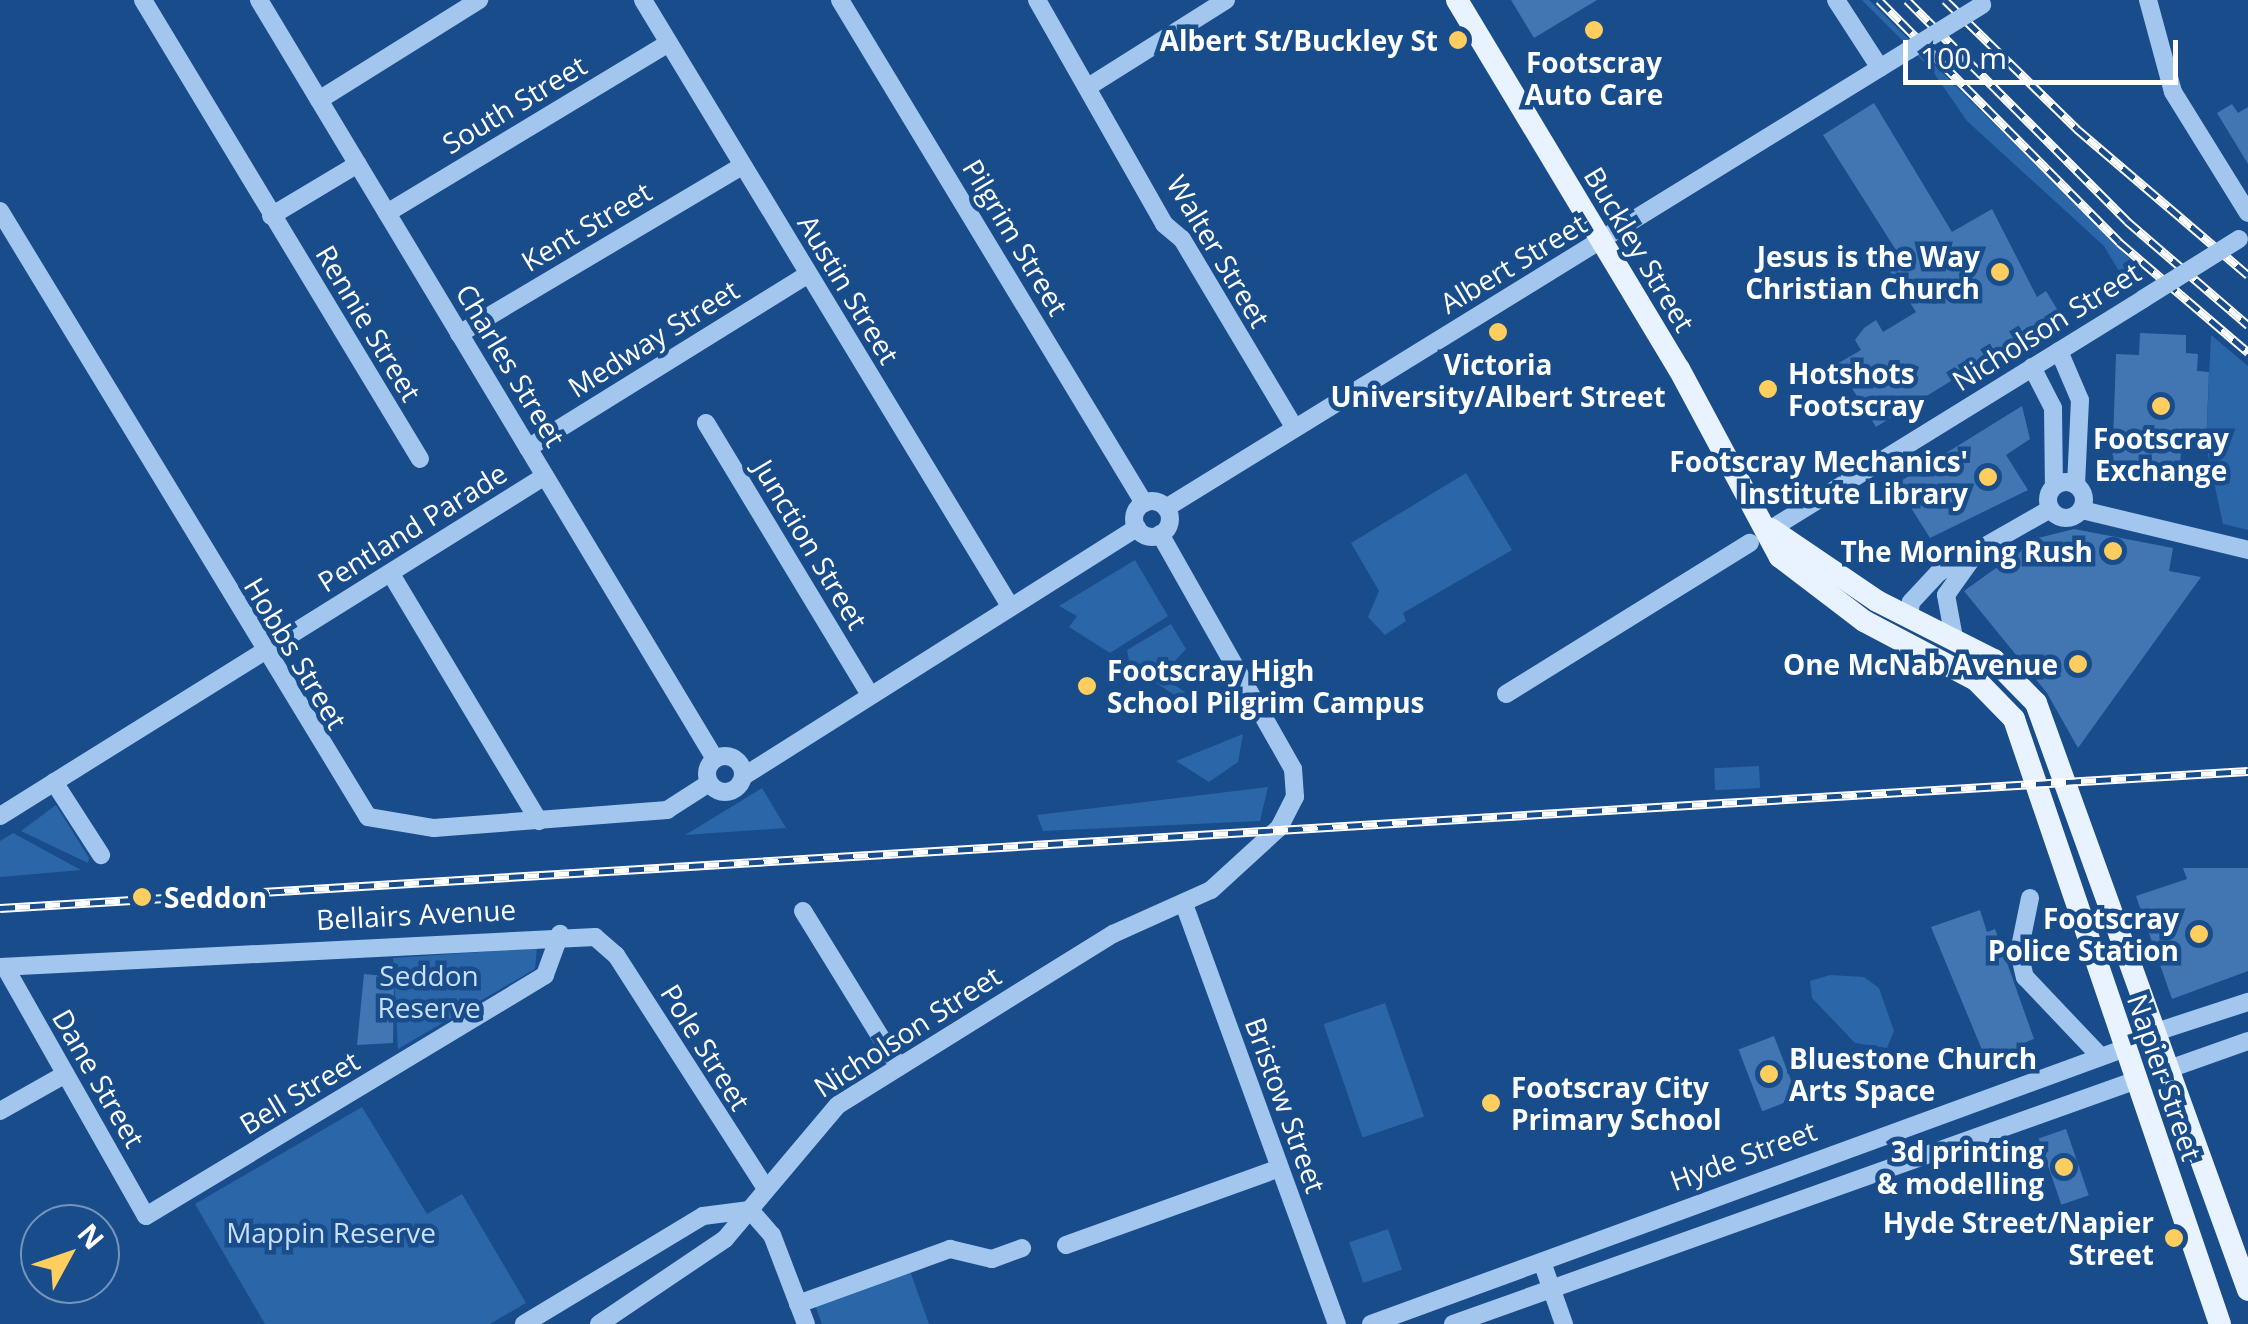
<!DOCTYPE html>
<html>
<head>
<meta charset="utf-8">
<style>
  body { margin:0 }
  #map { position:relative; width:2248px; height:1324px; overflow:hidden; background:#184c8b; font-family:"Open Sans",sans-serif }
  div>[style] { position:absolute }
  .green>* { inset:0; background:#2b66a9; transform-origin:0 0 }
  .building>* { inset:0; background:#4176b3; transform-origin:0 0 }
  .minor>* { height:18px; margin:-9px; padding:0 9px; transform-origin:9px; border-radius:9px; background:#a2c6ee }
  .minor>.ring { margin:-9px; padding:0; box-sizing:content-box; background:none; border:18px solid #a2c6ee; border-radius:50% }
  .major>* { height:22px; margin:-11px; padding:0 11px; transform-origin:11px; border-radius:11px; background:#e9f2ff }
  .rail>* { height:9px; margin-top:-4.5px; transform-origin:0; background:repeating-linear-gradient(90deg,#184c8b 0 15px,#fff 0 30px); box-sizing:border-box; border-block:2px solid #fff }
  .minor-bridge>* { height:18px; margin:-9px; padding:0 9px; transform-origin:9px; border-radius:9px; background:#a2c6ee }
  .dots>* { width:28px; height:28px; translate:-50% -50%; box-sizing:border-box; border:5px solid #184c8b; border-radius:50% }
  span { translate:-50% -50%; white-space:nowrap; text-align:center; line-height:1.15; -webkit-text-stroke:9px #184c8b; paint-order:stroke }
  .poi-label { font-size:28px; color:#fff; font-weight:700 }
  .right { translate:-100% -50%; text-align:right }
  .left { translate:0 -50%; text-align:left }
  .street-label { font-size:28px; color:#fff }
  .park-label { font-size:28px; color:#c8dffa }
  .north { position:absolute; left:20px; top:1204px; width:100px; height:100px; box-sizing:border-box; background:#184c8b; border:2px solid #7494b9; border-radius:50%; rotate:50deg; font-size:28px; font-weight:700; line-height:40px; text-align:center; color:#fff }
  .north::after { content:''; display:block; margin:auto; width:35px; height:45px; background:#ffce5f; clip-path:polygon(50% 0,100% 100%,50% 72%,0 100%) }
  .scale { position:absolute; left:1903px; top:40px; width:275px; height:45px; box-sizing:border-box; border:5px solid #fff; border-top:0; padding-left:12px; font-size:30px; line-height:35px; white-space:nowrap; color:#fff; -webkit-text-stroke:8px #184c8b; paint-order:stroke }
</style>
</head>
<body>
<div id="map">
  <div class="green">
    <div style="clip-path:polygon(1862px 0,1869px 0,2137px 266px,2122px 276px,2104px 246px,1967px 121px,1931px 69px)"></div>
    <div style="clip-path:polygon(2211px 335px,2248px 366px,2248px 530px,2223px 524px,2206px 446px)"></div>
    <div style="clip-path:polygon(1466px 473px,1512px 550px,1403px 613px,1406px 621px,1385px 635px,1368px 617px,1379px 591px,1351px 543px)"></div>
    <div style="clip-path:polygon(1135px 560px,1168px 616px,1110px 653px,1069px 627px,1077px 616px,1059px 606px)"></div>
    <div style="clip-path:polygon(1171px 624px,1186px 649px,1161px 676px,1185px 692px,1181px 699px,1130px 666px,1127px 650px)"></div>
    <div style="clip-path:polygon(1243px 734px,1238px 762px,1209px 782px,1176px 761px)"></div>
    <div style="left:1759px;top:766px;width:22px;height:45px;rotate:87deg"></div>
    <div style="clip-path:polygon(1268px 787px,1260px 821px,1043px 831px,1037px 815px)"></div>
    <div style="clip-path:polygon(762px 788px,786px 828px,685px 835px,741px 801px)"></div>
    <div style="clip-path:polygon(56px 805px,89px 858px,88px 863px,21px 831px)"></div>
    <div style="clip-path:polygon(13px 833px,81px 870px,0 877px,0 841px)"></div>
    <div style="clip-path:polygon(537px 948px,535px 969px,398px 1049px,393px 958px)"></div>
    <div style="clip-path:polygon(1830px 975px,1864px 977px,1879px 988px,1894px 1031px,1887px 1048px,1855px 1043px,1812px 998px,1810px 981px)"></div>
    <div style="left:1385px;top:1003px;width:120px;height:65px;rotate:71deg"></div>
    <div style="clip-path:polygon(362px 1107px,427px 1214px,462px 1194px,526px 1303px,490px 1324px,265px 1324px,195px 1204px)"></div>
    <div style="left:1388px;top:1229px;width:43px;height:41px;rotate:71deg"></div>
    <div style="clip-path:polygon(910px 1271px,929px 1324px,822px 1324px,815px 1305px)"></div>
  </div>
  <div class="building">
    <div style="clip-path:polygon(1511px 0,1597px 0,1534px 38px)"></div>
    <div style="clip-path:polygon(1874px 103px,1952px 232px,1992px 209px,2037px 297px,2046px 291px,2060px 314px,1876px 427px,1837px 364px,1861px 350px,1855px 340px,1864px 328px,1876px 320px,1883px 332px,1916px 312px,1887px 267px,1901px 258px,1823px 135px)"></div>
    <div style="clip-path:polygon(2232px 104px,2238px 113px,2248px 107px,2248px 164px,2217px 113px)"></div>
    <div style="clip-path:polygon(2140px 333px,2186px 335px,2186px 353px,2198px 354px,2197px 371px,2209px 372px,2206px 445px,2181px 444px,2180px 475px,2112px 472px,2116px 354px,2139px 355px)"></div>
    <div style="clip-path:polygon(2022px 406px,2030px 439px,2006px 455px,2028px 490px,1930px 538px,1896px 484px)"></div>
    <div style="clip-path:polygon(2074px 529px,2173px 548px,2169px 571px,2201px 577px,2078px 748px,2047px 693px,1964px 591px,2038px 538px)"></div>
    <div style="clip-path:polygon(2183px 868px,2248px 868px,2248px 971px,2172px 999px,2136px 896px,2187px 879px)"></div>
    <div style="clip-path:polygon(1980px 910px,1987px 932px,1995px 929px,2034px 1039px,2026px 1042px,2030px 1055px,1990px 1069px,1931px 927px)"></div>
    <div style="clip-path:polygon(364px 974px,394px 977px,393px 1043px,357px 1045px)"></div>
    <div style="left:1774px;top:1036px;width:66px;height:38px;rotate:69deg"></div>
    <div style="left:2066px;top:1129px;width:70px;height:29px;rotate:71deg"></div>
  </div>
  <div class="minor">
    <div style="left:143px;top:0;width:536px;rotate:58.89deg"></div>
    <div style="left:259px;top:0;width:885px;rotate:59deg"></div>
    <div style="left:643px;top:0;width:708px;rotate:58.8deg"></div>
    <div style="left:840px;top:0;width:588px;rotate:58.85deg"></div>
    <div style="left:1037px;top:0;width:257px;rotate:60.4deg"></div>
    <div style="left:1164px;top:224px;width:23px;rotate:40deg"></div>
    <div style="left:1182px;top:239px;width:219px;rotate:59.2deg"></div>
    <div style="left:1836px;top:0;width:81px;rotate:57.1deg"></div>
    <div style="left:2148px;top:0;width:95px;rotate:74.8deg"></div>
    <div style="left:2173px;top:92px;width:142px;rotate:58.2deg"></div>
    <div style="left:1088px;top:87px;width:163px;rotate:-32.2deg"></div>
    <div style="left:319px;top:100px;width:189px;rotate:-32deg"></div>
    <div style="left:0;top:211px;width:709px;rotate:58.73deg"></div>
    <div style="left:368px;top:817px;width:67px;rotate:9.5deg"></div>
    <div style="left:434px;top:828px;width:234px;rotate:-4.4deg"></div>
    <div style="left:667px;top:810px;width:50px;rotate:-32.7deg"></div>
    <div style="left:387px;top:213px;width:329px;rotate:-31.1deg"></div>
    <div style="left:271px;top:216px;width:101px;rotate:-30.9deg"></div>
    <div style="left:459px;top:334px;width:329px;rotate:-30.7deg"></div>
    <div style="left:2059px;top:351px;width:53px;rotate:66.8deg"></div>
    <div style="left:2080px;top:400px;width:84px;rotate:92.7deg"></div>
    <div style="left:2032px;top:367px;width:46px;rotate:62.9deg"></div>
    <div style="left:2053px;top:408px;width:78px;rotate:89.3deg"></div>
    <div style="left:706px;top:423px;width:315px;rotate:58.9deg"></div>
    <div style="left:528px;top:448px;width:328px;rotate:-31.8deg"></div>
    <div class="ring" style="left:2048px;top:482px;width:18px;height:18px"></div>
    <div class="ring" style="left:1134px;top:501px;width:18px;height:18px"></div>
    <div style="left:1166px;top:508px;width:873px;rotate:-31.65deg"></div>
    <div style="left:2082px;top:510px;width:171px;rotate:13.5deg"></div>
    <div style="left:1771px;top:529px;width:437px;rotate:-31.7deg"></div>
    <div style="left:391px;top:574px;width:288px;rotate:59.1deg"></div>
    <div style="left:1909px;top:618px;width:16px;rotate:-83deg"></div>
    <div style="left:1911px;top:602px;width:40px;rotate:-47deg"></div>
    <div style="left:1938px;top:573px;width:129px;rotate:-29.7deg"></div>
    <div style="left:1954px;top:638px;width:44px;rotate:-100.5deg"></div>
    <div style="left:1946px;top:595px;width:43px;rotate:-54.5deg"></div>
    <div style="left:1506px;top:694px;width:287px;rotate:-31.8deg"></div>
    <div class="ring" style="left:707px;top:756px;width:18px;height:18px"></div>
    <div style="left:744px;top:776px;width:465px;rotate:-32.3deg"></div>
    <div style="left:54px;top:782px;width:87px;rotate:57.2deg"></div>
    <div style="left:0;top:816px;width:642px;rotate:-31.96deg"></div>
    <div style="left:2030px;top:898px;width:55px;rotate:101.5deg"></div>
    <div style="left:2019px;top:952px;width:26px;rotate:77deg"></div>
    <div style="left:2025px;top:977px;width:110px;rotate:46.5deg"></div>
    <div style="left:1184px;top:904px;width:447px;rotate:70deg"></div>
    <div style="left:803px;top:911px;width:183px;rotate:58.4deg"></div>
    <div style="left:0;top:967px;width:596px;rotate:-2.89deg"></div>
    <div style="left:595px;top:937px;width:28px;rotate:41deg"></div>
    <div style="left:616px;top:955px;width:278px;rotate:57.3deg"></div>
    <div style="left:5px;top:967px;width:286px;rotate:60.5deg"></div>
    <div style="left:146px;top:1216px;width:466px;rotate:-31.1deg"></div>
    <div style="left:545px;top:975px;width:44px;rotate:-69.9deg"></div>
    <div style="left:2156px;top:1032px;width:97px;rotate:-18.1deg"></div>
    <div style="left:2169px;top:1069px;width:84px;rotate:-19.5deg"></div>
    <div style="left:0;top:1111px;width:73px;rotate:-29.4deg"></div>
    <div style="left:1066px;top:1245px;width:227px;rotate:-19.8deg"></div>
    <div style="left:1542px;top:1262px;width:66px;rotate:70.5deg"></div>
    <div style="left:798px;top:1304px;width:162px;rotate:-19.9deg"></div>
    <div style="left:950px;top:1249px;width:43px;rotate:13.4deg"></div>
    <div style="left:992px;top:1259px;width:32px;rotate:-20deg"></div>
    <div style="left:524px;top:1324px;width:209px;rotate:-31.1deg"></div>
    <div style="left:703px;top:1216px;width:47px;rotate:-7.3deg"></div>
    <div style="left:750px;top:1210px;width:33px;rotate:49deg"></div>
    <div style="left:772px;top:1235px;width:95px;rotate:69.1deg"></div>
    <div style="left:599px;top:1324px;width:152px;rotate:-34deg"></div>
    <div style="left:725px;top:1239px;width:175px;rotate:-49.9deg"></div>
    <div style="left:838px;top:1105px;width:324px;rotate:-31.9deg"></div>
    <div style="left:1113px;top:934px;width:107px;rotate:-24.2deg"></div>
    <div style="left:1211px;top:890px;width:92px;rotate:-42.4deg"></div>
    <div style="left:1279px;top:828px;width:35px;rotate:-63deg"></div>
    <div style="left:1295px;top:797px;width:28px;rotate:-94deg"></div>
    <div style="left:1293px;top:769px;width:270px;rotate:-119.5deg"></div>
    <div style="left:1371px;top:1324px;width:801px;rotate:-20.09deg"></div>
    <div style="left:1453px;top:1324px;width:723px;rotate:-19.64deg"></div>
  </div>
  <div class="major">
    <div style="left:1457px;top:0;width:431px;rotate:59deg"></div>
    <div style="left:1679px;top:369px;width:213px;rotate:61.8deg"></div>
    <div style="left:1780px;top:557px;width:106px;rotate:37.3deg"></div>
    <div style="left:1864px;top:621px;width:127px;rotate:27.8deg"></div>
    <div style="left:1976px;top:680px;width:54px;rotate:45.7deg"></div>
    <div style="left:2014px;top:719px;width:639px;rotate:71.2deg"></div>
    <div style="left:1771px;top:529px;width:128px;rotate:34.2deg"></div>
    <div style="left:1877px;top:601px;width:131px;rotate:26.8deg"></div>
    <div style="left:1994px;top:660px;width:60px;rotate:45.7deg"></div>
    <div style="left:2036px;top:703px;width:624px;rotate:70.14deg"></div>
  </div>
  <div class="rail">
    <div style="left:1879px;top:0;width:341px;rotate:45.2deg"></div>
    <div style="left:2119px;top:242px;width:170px;rotate:40.5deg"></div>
    <div style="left:1907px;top:0;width:312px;rotate:45.1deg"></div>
    <div style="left:2127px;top:221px;width:160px;rotate:40.7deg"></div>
    <div style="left:1945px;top:0;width:185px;rotate:44.3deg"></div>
    <div style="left:2077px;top:129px;width:225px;rotate:40.5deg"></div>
    <div style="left:0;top:908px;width:2252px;rotate:-3.49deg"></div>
  </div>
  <div class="minor-bridge">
    <div style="left:1909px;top:50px;width:86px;rotate:-31.7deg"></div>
    <div style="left:2143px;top:299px;width:113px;rotate:-32deg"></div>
  </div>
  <div class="dots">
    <div style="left:1594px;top:30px;background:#ffce5f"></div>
    <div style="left:1458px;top:40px;background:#ffce5f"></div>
    <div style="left:2000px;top:272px;background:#ffce5f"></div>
    <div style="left:1498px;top:332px;background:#ffce5f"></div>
    <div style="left:1768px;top:389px;background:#ffce5f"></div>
    <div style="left:2161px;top:406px;background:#ffce5f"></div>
    <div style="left:1988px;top:477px;background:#ffce5f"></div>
    <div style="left:2113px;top:551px;background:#ffce5f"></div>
    <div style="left:2078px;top:664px;background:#ffce5f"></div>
    <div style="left:1087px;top:686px;background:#ffce5f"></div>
    <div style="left:142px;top:897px;background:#ffce5f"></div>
    <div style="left:2199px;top:934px;background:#ffce5f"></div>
    <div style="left:1769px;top:1074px;background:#ffce5f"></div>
    <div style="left:1491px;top:1103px;background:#ffce5f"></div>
    <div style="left:2064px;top:1167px;background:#ffce5f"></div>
    <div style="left:2174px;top:1238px;background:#ffce5f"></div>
  </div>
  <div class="poi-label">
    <span class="right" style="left:1438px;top:40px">Albert St/Buckley St</span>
    <span style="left:1594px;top:78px">Footscray<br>Auto Care</span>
    <span class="right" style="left:1980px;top:272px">Jesus is the Way<br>Christian Church</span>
    <span style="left:1498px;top:380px">Victoria<br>University/Albert Street</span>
    <span class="left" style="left:1788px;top:389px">Hotshots<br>Footscray</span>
    <span style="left:2161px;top:454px">Footscray<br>Exchange</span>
    <span class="right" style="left:1968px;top:477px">Footscray Mechanics'<br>Institute Library</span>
    <span class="right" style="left:2093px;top:551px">The Morning Rush</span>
    <span class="right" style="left:2058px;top:664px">One McNab Avenue</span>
    <span class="left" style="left:1107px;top:686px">Footscray High<br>School Pilgrim Campus</span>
    <span class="left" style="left:164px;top:897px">Seddon</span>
    <span class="right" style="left:2179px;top:934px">Footscray<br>Police Station</span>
    <span class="left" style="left:1789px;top:1074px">Bluestone Church<br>Arts Space</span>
    <span class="left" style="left:1511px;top:1103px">Footscray City<br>Primary School</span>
    <span class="right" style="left:2044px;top:1167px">3d printing<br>&amp; modelling</span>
    <span class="right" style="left:2154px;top:1238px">Hyde Street/Napier<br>Street</span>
  </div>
  <div class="street-label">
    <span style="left:514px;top:104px;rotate:-31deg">South Street</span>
    <span style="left:586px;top:226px;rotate:-31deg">Kent Street</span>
    <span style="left:1016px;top:237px;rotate:59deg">Pilgrim Street</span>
    <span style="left:1640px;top:249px;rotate:59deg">Buckley Street</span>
    <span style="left:1219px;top:251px;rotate:59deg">Walter Street</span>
    <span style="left:1513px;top:263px;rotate:-31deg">Albert Street</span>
    <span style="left:849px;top:289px;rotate:59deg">Austin Street</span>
    <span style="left:369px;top:323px;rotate:59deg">Rennie Street</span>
    <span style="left:2046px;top:326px;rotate:-32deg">Nicholson Street</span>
    <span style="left:653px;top:338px;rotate:-32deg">Medway Street</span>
    <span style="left:511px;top:365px;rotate:59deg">Charles Street</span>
    <span style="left:412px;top:527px;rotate:-32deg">Pentland Parade</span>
    <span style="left:811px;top:544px;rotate:59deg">Junction Street</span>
    <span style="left:296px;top:653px;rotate:59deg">Hobbs Street</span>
    <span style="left:416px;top:914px;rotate:-3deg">Bellairs Avenue</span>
    <span style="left:907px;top:1031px;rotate:-33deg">Nicholson Street</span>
    <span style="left:706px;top:1047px;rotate:58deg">Pole Street</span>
    <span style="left:2165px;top:1077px;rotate:71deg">Napier Street</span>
    <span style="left:99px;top:1078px;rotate:60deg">Dane Street</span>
    <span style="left:299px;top:1092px;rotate:-31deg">Bell Street</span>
    <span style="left:1286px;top:1105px;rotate:70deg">Bristow Street</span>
    <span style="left:1743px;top:1155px;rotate:-20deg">Hyde Street</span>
  </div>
  <div class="park-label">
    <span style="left:429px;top:991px">Seddon<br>Reserve</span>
    <span style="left:331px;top:1232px">Mappin Reserve</span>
  </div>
  <div class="north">N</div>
  <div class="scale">100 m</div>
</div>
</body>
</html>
